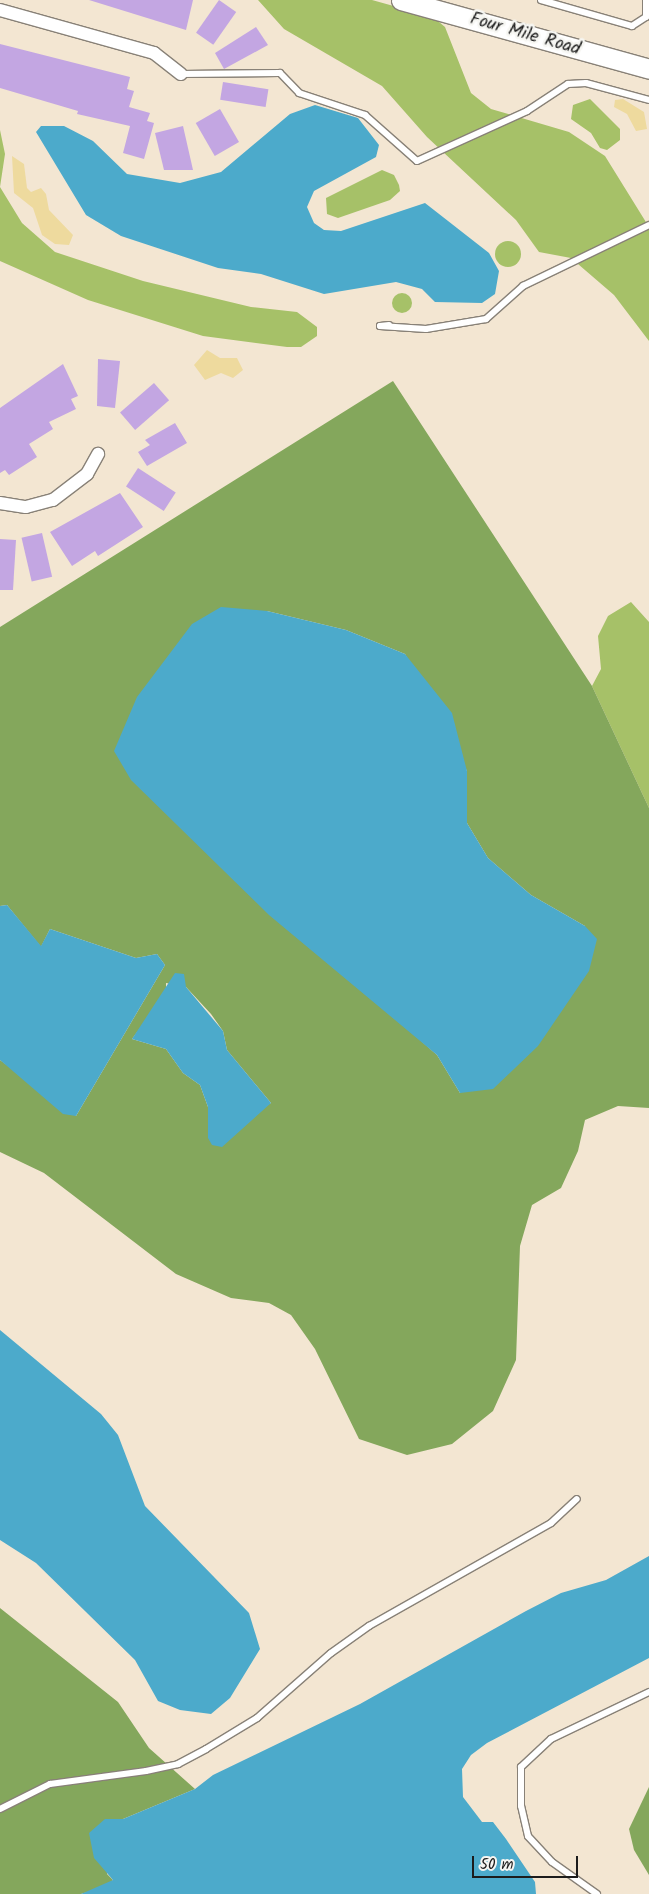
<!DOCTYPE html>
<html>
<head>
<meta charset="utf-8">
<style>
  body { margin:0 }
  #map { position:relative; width:649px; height:1894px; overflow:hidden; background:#f3e6d2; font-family:Kalam,sans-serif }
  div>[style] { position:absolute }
  .green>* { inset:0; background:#a6c168 }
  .round { border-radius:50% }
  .forest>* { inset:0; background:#84a75c }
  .sand>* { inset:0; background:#eeda9e }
  .water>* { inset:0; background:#4caacb }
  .building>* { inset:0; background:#c3a6e2; transform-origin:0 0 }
  .roads { filter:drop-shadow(1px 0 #888177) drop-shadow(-1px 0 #888177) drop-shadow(0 1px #888177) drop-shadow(0 -1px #888177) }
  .lane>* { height:6px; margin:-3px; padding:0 3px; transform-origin:3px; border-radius:3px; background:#fff }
  .street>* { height:12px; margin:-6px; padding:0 6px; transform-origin:6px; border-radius:6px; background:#fff }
  .secondary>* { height:19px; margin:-9.5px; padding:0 9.5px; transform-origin:9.5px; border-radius:9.5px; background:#fff }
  span { translate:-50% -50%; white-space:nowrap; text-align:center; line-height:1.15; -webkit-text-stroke:5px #f6f6f2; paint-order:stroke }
  .street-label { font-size:18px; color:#1c1c1c }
  .scale { position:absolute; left:472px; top:1856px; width:106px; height:22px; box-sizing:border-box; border:2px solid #1c1c1c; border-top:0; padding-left:6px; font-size:15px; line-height:18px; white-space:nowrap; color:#1c1c1c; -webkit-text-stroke:4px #f6f6f2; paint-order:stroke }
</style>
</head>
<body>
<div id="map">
  <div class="green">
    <div style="clip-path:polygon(258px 0,372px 0,433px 17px,445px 27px,471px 93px,491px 109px,569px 132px,605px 156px,649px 227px,649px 341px,614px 295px,571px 258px,539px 252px,516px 220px,427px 137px,382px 86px,284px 29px)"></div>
    <div style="clip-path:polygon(590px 99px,620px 129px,620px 140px,607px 150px,600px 148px,591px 133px,571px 119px,573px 105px)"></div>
    <div style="clip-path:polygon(0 130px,5px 154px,0 187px,22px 223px,55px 252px,143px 281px,251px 307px,297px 312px,317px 327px,317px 336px,301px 347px,287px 347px,203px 336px,88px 300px,0 261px)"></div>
    <div style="clip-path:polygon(382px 170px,394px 175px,399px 185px,400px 191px,390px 200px,338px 218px,327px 214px,326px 198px)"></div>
    <div class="round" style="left:495px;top:241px;width:26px;height:26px"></div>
    <div class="round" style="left:392px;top:293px;width:20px;height:20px"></div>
    <div style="clip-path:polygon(631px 602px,649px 622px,649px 808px,592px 686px,601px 669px,598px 636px,608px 616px)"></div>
  </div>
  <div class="forest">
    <div style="clip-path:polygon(evenodd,393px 381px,592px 686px,649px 808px,649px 1108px,618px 1106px,585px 1120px,578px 1151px,561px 1188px,532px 1205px,520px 1246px,516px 1360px,493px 1411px,452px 1444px,407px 1455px,359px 1439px,315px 1349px,291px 1315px,269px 1303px,231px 1298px,176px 1274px,44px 1173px,0 1152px,0 1060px,76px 1116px,165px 965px,157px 954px,136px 958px,50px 929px,41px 947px,7px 905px,0 906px,0 627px,393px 381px,267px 611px,346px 630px,405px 654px,467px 771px,467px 823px,488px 858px,531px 895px,585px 926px,460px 1093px,437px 1055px,368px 994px,267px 611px,393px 381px,166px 983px,186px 987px,211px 1014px,223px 1031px,227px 1050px,271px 1103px,208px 1138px,208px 1107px,200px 1085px,183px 1073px,166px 1049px,132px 1039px,166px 993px,166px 983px)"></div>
    <div style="clip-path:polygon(0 1608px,118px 1702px,149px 1748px,195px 1789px,123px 1819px,105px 1819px,107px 1874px,113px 1880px,107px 1886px,81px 1894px,0 1894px)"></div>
    <div style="clip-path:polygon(649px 1787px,649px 1875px,634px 1850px,629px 1829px)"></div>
  </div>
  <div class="sand">
    <div style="clip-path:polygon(623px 99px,644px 112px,647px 129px,636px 131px,627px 114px,614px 107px,615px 100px)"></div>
    <div style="clip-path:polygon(12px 156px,24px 164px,27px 188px,31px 192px,41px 188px,46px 194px,49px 210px,73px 235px,69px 245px,55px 244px,42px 235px,33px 208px,14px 193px)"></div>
    <div style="clip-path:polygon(207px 350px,220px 358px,237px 358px,243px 370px,233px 378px,221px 373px,205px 380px,194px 365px)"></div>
  </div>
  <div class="water">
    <div style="clip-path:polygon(315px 105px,358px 118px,379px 145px,376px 157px,314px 191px,307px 207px,314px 223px,324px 230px,341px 231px,425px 203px,489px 253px,499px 271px,495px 294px,482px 303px,435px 302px,422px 289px,396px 282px,324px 294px,261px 274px,218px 268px,121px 236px,86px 215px,36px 132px,41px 126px,64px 126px,93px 141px,127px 174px,180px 183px,221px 172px,290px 114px)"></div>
    <div style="clip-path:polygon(221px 607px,267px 611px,346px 630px,405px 654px,452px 713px,467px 771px,467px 823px,488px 858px,531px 895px,585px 926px,597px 939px,589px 971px,538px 1046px,493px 1089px,460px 1093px,437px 1055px,269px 915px,131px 780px,114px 751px,137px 697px,192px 624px)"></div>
    <div style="clip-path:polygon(7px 905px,41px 946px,50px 929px,136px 958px,157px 954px,165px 965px,76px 1116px,63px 1114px,0 1060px,0 906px)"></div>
    <div style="clip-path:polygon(175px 973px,184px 974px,186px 987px,223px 1031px,227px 1050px,271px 1103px,222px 1147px,212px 1145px,208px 1138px,208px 1107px,200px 1085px,183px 1073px,166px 1049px,132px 1039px)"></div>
    <div style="clip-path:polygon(0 1330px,101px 1414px,118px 1435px,145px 1506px,249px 1613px,260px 1649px,230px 1698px,211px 1714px,180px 1710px,158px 1701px,135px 1660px,36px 1563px,0 1540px)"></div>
    <div style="clip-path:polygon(649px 1556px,649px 1658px,487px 1743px,471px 1755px,462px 1769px,463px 1797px,482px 1822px,493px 1822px,506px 1839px,535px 1882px,536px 1894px,81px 1894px,113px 1880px,94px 1858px,89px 1833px,105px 1819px,123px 1819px,195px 1789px,213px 1775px,360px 1704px,526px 1611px,561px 1593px,606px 1580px)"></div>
  </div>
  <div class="building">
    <div style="clip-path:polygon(89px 0,193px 0,186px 30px)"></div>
    <div style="left:219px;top:0;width:21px;height:40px;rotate:35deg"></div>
    <div style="clip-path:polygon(256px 27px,268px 45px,224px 69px,215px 53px)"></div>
    <div style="clip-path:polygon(0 44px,130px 77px,127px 89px,134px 91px,129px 107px,150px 113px,147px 121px,154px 123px,144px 159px,123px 153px,130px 126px,77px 114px,78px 111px,0 88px)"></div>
    <div style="left:223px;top:82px;width:46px;height:18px;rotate:9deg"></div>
    <div style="left:220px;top:109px;width:38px;height:28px;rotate:60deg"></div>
    <div style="clip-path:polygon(183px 126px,193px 170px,164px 170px,155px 133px)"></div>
    <div style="clip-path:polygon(98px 359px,120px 361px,115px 408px,97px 406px)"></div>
    <div style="clip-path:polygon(63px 364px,78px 396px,71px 399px,76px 409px,49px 422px,53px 429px,29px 444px,37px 457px,9px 475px,5px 470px,0 473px,0 408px)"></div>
    <div style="left:154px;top:383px;width:23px;height:45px;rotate:49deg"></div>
    <div style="clip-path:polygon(175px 423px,187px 443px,147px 466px,138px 452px,150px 445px,145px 440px)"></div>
    <div style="left:138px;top:468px;width:45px;height:22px;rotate:33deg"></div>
    <div style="clip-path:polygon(120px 493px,143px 527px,98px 556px,95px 551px,72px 566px,50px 532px)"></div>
    <div style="left:42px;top:533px;width:45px;height:21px;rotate:77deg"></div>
    <div style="clip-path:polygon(0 539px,16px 540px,13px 590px,0 590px)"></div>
  </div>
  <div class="roads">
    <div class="lane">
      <div style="left:541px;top:0;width:95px;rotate:15.9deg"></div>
      <div style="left:632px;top:26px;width:17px;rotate:-33deg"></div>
      <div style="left:646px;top:17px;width:17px;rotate:-90deg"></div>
      <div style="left:181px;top:74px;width:99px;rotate:-0.6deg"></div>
      <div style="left:280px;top:73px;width:28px;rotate:46deg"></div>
      <div style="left:299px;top:93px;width:70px;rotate:18.4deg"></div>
      <div style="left:365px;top:115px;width:69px;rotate:41.5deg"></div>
      <div style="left:417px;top:161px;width:121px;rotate:-24.4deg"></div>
      <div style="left:527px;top:111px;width:49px;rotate:-33.4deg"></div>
      <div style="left:568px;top:84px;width:18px;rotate:-3deg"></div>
      <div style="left:586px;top:83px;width:65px;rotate:15.1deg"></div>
      <div style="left:389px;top:325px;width:9px;rotate:174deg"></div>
      <div style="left:380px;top:326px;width:46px;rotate:3.7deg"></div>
      <div style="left:426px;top:329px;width:61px;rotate:-9.5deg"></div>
      <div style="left:486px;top:319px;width:50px;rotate:-41.7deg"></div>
      <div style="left:523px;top:286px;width:140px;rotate:-25.8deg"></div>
      <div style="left:0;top:1809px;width:56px;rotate:-26.6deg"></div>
      <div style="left:50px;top:1784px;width:97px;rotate:-7.7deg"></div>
      <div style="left:146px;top:1771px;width:33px;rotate:-12deg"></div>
      <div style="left:178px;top:1764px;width:32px;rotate:-28deg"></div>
      <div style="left:206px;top:1749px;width:60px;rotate:-31.3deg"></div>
      <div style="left:257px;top:1718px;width:98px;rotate:-41.3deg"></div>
      <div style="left:331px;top:1653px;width:47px;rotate:-35.4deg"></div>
      <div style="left:369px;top:1626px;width:209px;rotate:-29.5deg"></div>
      <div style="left:551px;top:1523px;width:35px;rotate:-43deg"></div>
      <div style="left:597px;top:1894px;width:55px;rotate:-144.6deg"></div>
      <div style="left:552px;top:1862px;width:35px;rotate:-133deg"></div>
      <div style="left:528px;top:1836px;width:31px;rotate:-103deg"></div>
      <div style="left:521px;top:1806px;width:39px;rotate:-90deg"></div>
      <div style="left:521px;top:1767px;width:41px;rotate:-43deg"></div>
      <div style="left:551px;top:1739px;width:109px;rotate:-25.6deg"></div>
    </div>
    <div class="street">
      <div style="left:0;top:10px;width:160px;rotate:15.6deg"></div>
      <div style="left:154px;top:53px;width:34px;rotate:38deg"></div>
      <div style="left:0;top:503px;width:26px;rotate:9deg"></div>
      <div style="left:26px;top:507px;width:28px;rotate:-15deg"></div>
      <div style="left:53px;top:500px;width:43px;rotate:-37.4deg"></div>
      <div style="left:87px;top:474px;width:23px;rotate:-61deg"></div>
    </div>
    <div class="secondary">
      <div style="left:401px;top:0;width:257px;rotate:15.5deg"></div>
    </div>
  </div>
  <div class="street-label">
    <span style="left:525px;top:35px;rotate:16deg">Four Mile Road</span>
  </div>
  <div class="scale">50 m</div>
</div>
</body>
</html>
